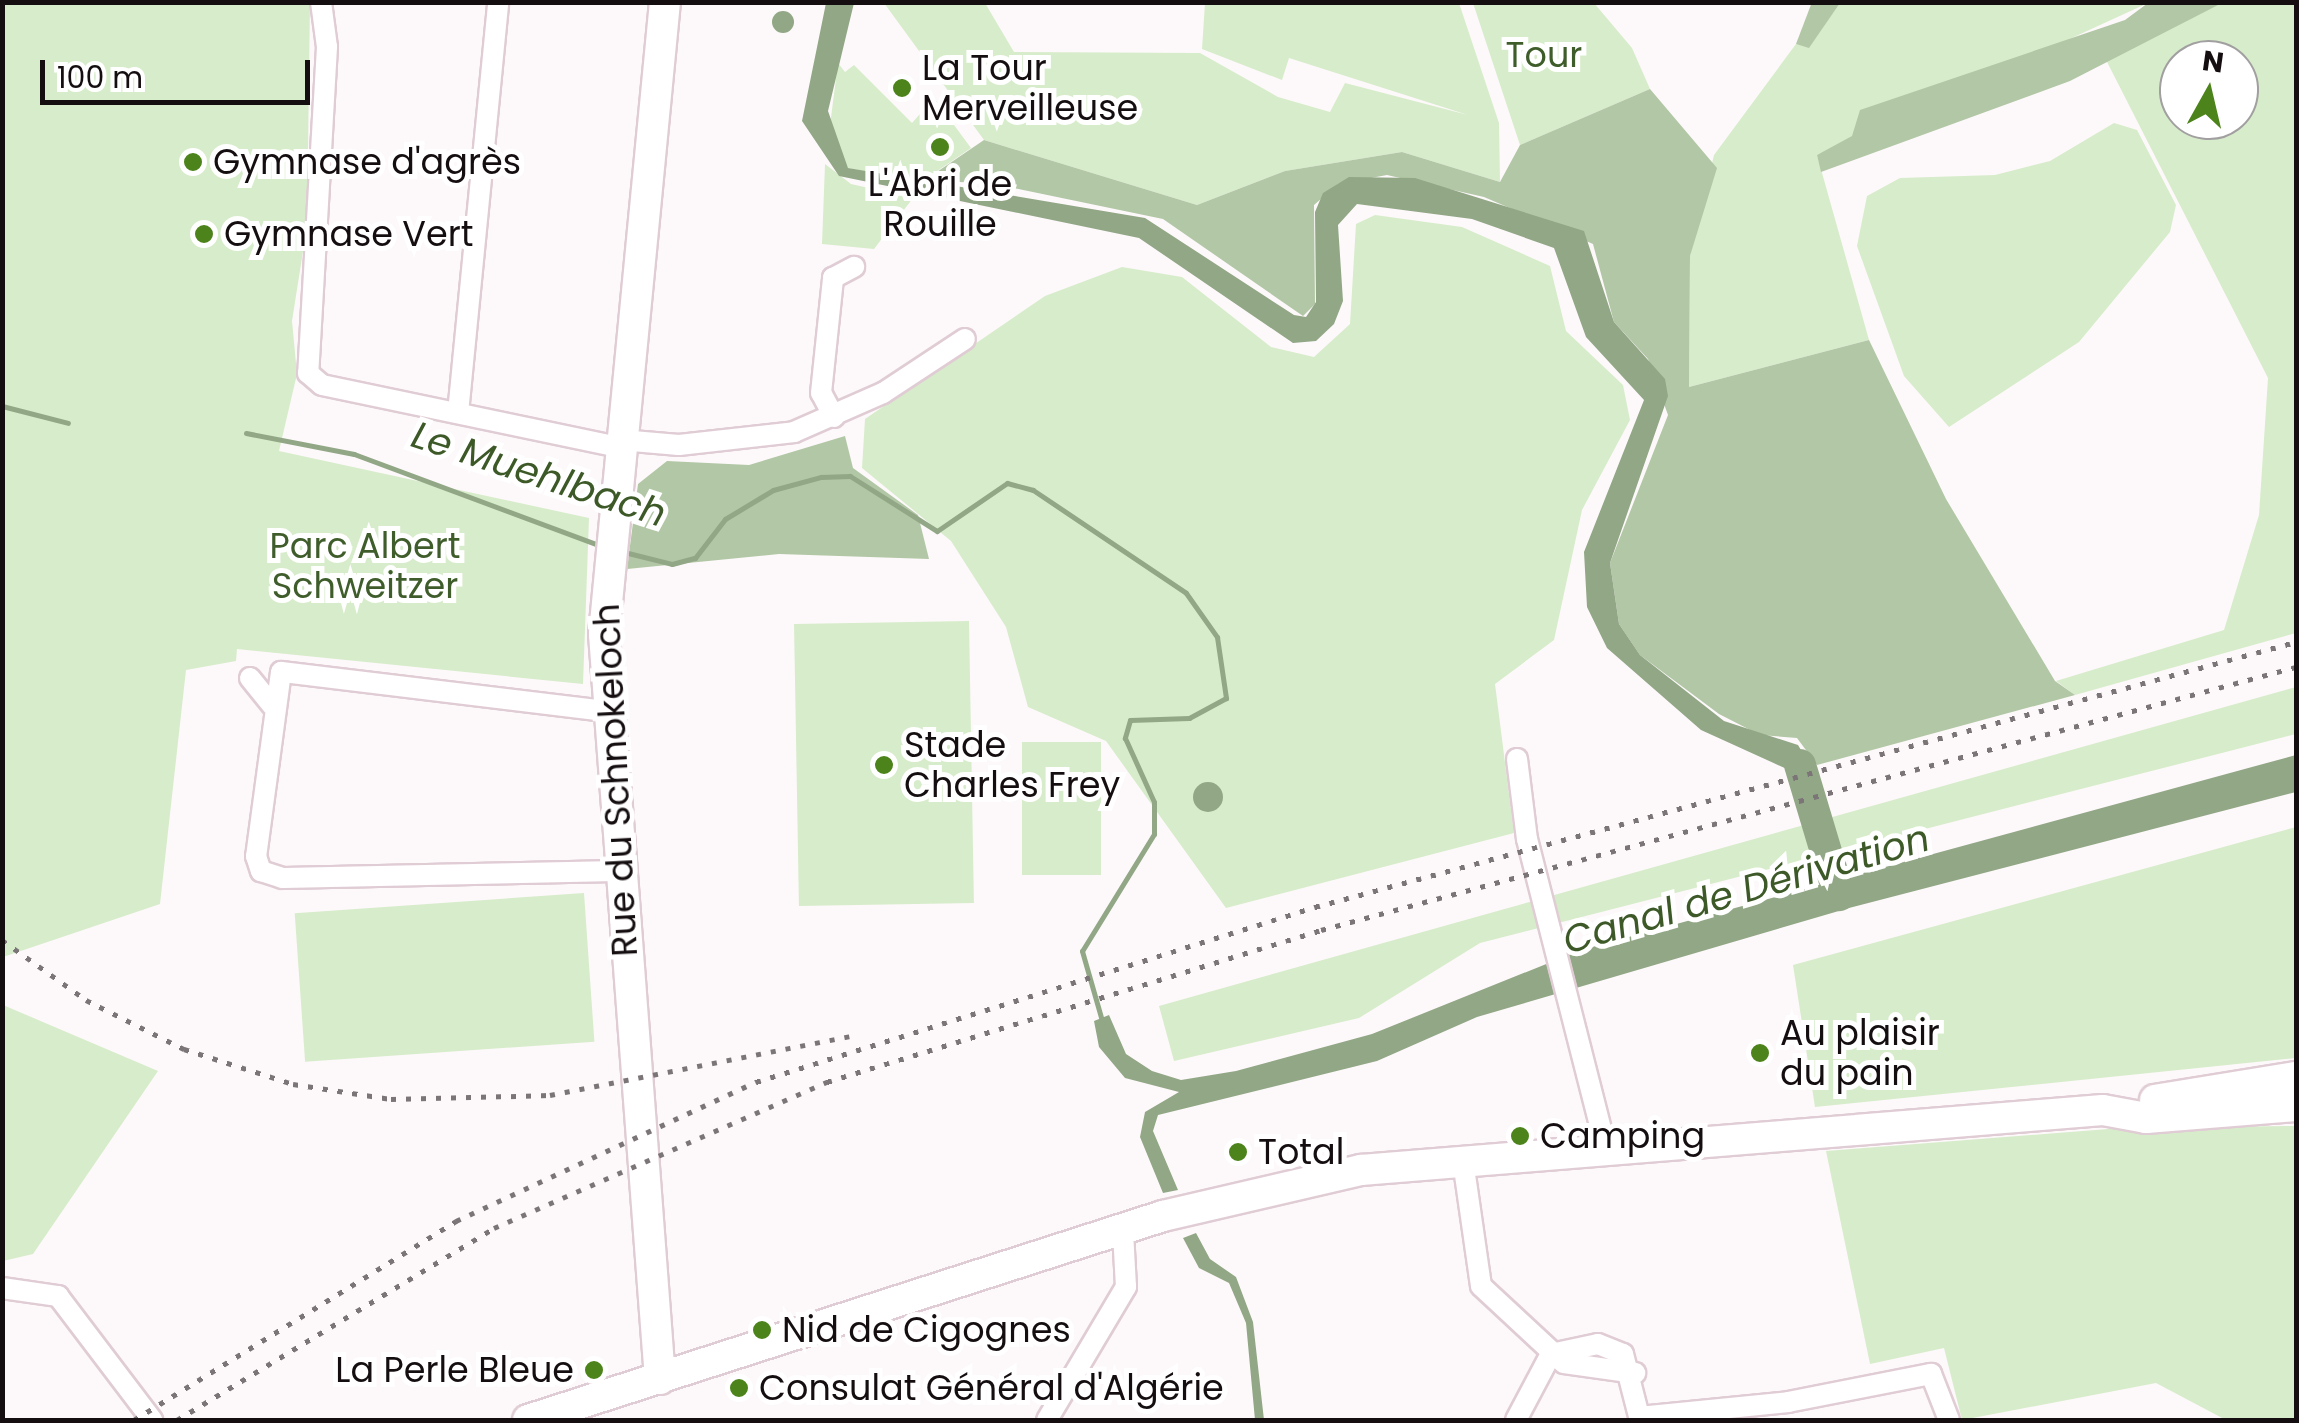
<!DOCTYPE html>
<html>
<head>
<meta charset="utf-8">
<style>
  body { margin:0 }
  #map { position:relative; width:2299px; height:1423px; overflow:hidden; background:#fdf9fa; font-family:Poppins,sans-serif }
  div>[style] { position:absolute }
  .green>* { inset:0; background:#d7ecca; transform-origin:0 0 }
  .forest>* { inset:0; background:#b2c7a5 }
  .water>* { inset:0; background:#92a786 }
  .round { border-radius:50% }
  .stream>* { height:5px; margin:-2.5px; padding:0 2.5px; transform-origin:2.5px; border-radius:2.5px; background:#92a786 }
  .river>* { height:32px; margin:-16px; padding:0 16px; transform-origin:16px; border-radius:16px; background:#92a786 }
  .roads { filter:drop-shadow(2px 0 #e0ccd4) drop-shadow(-2px 0 #e0ccd4) drop-shadow(0 2px #e0ccd4) drop-shadow(0 -2px #e0ccd4) }
  .street>* { height:20px; margin:-10px; padding:0 10px; transform-origin:10px; border-radius:10px; background:#fff }
  .secondary>* { height:30px; margin:-15px; padding:0 15px; transform-origin:15px; border-radius:15px; background:#fff }
  .rail>* { height:5px; margin-top:-2.5px; transform-origin:0; background:repeating-linear-gradient(90deg,#7b7578 0 5px,transparent 0 15px) }
  .dots>* { width:28px; height:28px; translate:-50% -50%; box-sizing:border-box; border:5px solid #fff; border-radius:50% }
  span { translate:-50% -50%; white-space:nowrap; text-align:center; line-height:1.15; -webkit-text-stroke:10px #fff; paint-order:stroke }
  .park-label { font-size:35px; color:#3f5d2b }
  .poi-label { font-size:35px; color:#150e11 }
  .left { translate:0 -50%; text-align:left }
  .right { translate:-100% -50%; text-align:right }
  .street-label { font-size:35px; color:#150e11 }
  .water-label { font-size:38px; color:#3c5927; font-style:italic }
  .frame { position:absolute; inset:0; border:5px solid #150e11; pointer-events:none }
  .north { position:absolute; left:2159px; top:40px; width:100px; height:100px; box-sizing:border-box; background:#fff; border:2px solid #a19fa0; border-radius:50%; rotate:8deg; font-size:28px; font-weight:700; line-height:40px; text-align:center; color:#150e11 }
  .north::after { content:''; display:block; margin:auto; width:35px; height:45px; background:#4d831b; clip-path:polygon(50% 0,100% 100%,50% 72%,0 100%) }
  .scale { position:absolute; left:40px; top:60px; width:270px; height:45px; box-sizing:border-box; border:5px solid #150e11; border-top:0; padding-left:12px; font-size:30px; line-height:35px; white-space:nowrap; color:#150e11; -webkit-text-stroke:8px #fff; paint-order:stroke }
</style>
</head>
<body>
<div id="map">
  <div class="green">
    <div style="clip-path:polygon(2px 3px,310px 3px,307px 226px,292px 321px,297px 374px,279px 451px,589px 518px,583px 684px,237px 649px,236px 661px,186px 670px,160px 904px,3px 957px)"></div>
    <div style="clip-path:polygon(884px 3px,985px 3px,1014px 52px,1200px 53px,1278px 97px,1330px 112px,1345px 83px,1468px 115px,1289px 58px,1282px 80px,1202px 49px,1205px 3px,1459px 3px,1499px 123px,1500px 182px,1402px 152px,1285px 171px,1197px 205px,984px 140px)"></div>
    <div style="clip-path:polygon(1473px 3px,1594px 3px,1632px 48px,1650px 89px,1520px 145px)"></div>
    <div style="clip-path:polygon(1840px 3px,2148px 3px,1817px 155px,1869px 340px,1689px 387px,1690px 256px,1714px 155px,1796px 44px,1809px 47px)"></div>
    <div style="clip-path:polygon(evenodd,2222px 3px,2296px 3px,2296px 633px,2075px 695px,2056px 681px,2224px 630px,2259px 515px,2268px 378px,2105px 58px,2222px 3px,2179px 60px,2239px 60px,2239px 120px,2179px 120px,2179px 60px)"></div>
    <div style="clip-path:polygon(838px 63px,845px 72px,854px 65px,912px 123px,934px 98px,971px 148px,921px 182px,848px 168px,829px 133px)"></div>
    <div style="clip-path:polygon(2114px 123px,2137px 130px,2176px 205px,2170px 232px,2079px 342px,1949px 427px,1904px 376px,1857px 246px,1867px 196px,1900px 178px,1995px 175px,2050px 161px)"></div>
    <div style="clip-path:polygon(825px 164px,851px 184px,913px 198px,874px 249px,822px 244px)"></div>
    <div style="clip-path:polygon(1375px 215px,1462px 227px,1550px 266px,1566px 331px,1623px 385px,1630px 420px,1582px 510px,1554px 640px,1495px 684px,1514px 833px,1226px 908px,1106px 741px,1028px 707px,1006px 627px,951px 541px,862px 468px,865px 419px,1045px 296px,1122px 267px,1182px 277px,1271px 347px,1314px 357px,1350px 324px,1356px 224px)"></div>
    <div style="left:969px;top:621px;width:282px;height:175px;rotate:89deg"></div>
    <div style="clip-path:polygon(2296px 687px,2296px 734px,1480px 943px,1359px 1018px,1174px 1061px,1159px 1006px)"></div>
    <div style="left:1022px;top:742px;width:79px;height:133px"></div>
    <div style="clip-path:polygon(2296px 827px,2296px 1058px,1815px 1107px,1793px 965px)"></div>
    <div style="left:584px;top:893px;width:149px;height:290px;rotate:86deg"></div>
    <div style="clip-path:polygon(3px 1005px,158px 1071px,33px 1254px,3px 1261px)"></div>
    <div style="clip-path:polygon(2296px 1126px,2296px 1420px,2226px 1420px,2156px 1383px,1962px 1420px,1944px 1348px,1870px 1364px,1826px 1151px,2121px 1128px)"></div>
  </div>
  <div class="forest">
    <div style="clip-path:polygon(1812px 2px,1840px 3px,1809px 48px,1796px 44px)"></div>
    <div style="clip-path:polygon(2148px 3px,2222px 3px,2070px 81px,1821px 172px,1817px 155px,1852px 136px,1860px 110px,2125px 20px)"></div>
    <div style="clip-path:polygon(1650px 89px,1717px 168px,1690px 256px,1689px 387px,1869px 340px,1946px 499px,2055px 681px,2075px 695px,1817px 765px,1797px 738px,1760px 735px,1719px 714px,1640px 655px,1619px 624px,1610px 563px,1668px 415px,1648px 359px,1614px 322px,1593px 244px,1484px 197px,1387px 175px,1338px 184px,1314px 205px,1315px 304px,1303px 316px,1163px 219px,994px 184px,925px 180px,984px 140px,1197px 205px,1285px 171px,1402px 152px,1500px 182px,1520px 145px)"></div>
    <div style="clip-path:polygon(845px 436px,853px 468px,918px 515px,929px 559px,779px 554px,627px 569px,638px 484px,667px 461px,749px 465px)"></div>
  </div>
  <div class="water">
    <div style="clip-path:polygon(826px 3px,854px 3px,828px 111px,848px 168px,1145px 218px,1294px 315px,1306px 317px,1316px 302px,1315px 212px,1323px 193px,1349px 177px,1415px 178px,1584px 231px,1614px 322px,1665px 379px,1668px 396px,1610px 563px,1619px 624px,1640px 655px,1724px 721px,1798px 745px,1810px 765px,1789px 770px,1701px 730px,1607px 648px,1587px 607px,1584px 552px,1644px 400px,1586px 337px,1554px 248px,1472px 219px,1357px 204px,1338px 225px,1343px 301px,1334px 324px,1316px 341px,1293px 343px,1139px 238px,839px 176px,802px 121px)"></div>
    <div class="round" style="left:772px;top:11px;width:22px;height:22px"></div>
    <div style="clip-path:polygon(2296px 755px,2296px 792px,1849px 908px,1477px 1017px,1377px 1061px,1158px 1115px,1153px 1131px,1178px 1190px,1163px 1193px,1140px 1137px,1145px 1112px,1179px 1092px,1125px 1078px,1099px 1047px,1094px 1021px,1109px 1015px,1126px 1054px,1152px 1071px,1181px 1080px,1236px 1071px,1372px 1034px,1581px 950px)"></div>
    <div class="round" style="left:1193px;top:782px;width:30px;height:30px"></div>
    <div style="clip-path:polygon(1196px 1233px,1210px 1259px,1236px 1277px,1253px 1322px,1264px 1420px,1255px 1420px,1246px 1323px,1229px 1283px,1199px 1268px,1183px 1238px)"></div>
  </div>
  <div class="stream">
    <div style="left:2px;top:406px;width:68px;rotate:14.4deg"></div>
    <div style="left:246px;top:433px;width:110px;rotate:11deg"></div>
    <div style="left:354px;top:454px;width:267px;rotate:20.4deg"></div>
    <div style="left:624px;top:552px;width:49px;rotate:14deg"></div>
    <div style="left:672px;top:564px;width:24px;rotate:-15deg"></div>
    <div style="left:695px;top:558px;width:49px;rotate:-52.4deg"></div>
    <div style="left:725px;top:519px;width:56px;rotate:-31.1deg"></div>
    <div style="left:773px;top:490px;width:50px;rotate:-15.2deg"></div>
    <div style="left:821px;top:477px;width:29px;rotate:-2deg"></div>
    <div style="left:850px;top:476px;width:103px;rotate:32.3deg"></div>
    <div style="left:937px;top:531px;width:85px;rotate:-34.4deg"></div>
    <div style="left:1007px;top:483px;width:27px;rotate:15deg"></div>
    <div style="left:1033px;top:490px;width:184px;rotate:33.9deg"></div>
    <div style="left:1186px;top:593px;width:54px;rotate:54.8deg"></div>
    <div style="left:1217px;top:637px;width:62px;rotate:81.6deg"></div>
    <div style="left:1226px;top:698px;width:42px;rotate:151.6deg"></div>
    <div style="left:1189px;top:718px;width:59px;rotate:178.1deg"></div>
    <div style="left:1130px;top:720px;width:19px;rotate:106deg"></div>
    <div style="left:1125px;top:738px;width:70px;rotate:65.6deg"></div>
    <div style="left:1154px;top:802px;width:32px;rotate:90deg"></div>
    <div style="left:1154px;top:834px;width:137px;rotate:121.6deg"></div>
    <div style="left:1082px;top:951px;width:76px;rotate:74deg"></div>
  </div>
  <div class="river">
    <div style="left:1800px;top:765px;width:136px;rotate:73.3deg"></div>
  </div>
  <div class="roads">
    <div class="street">
      <div style="left:321px;top:2px;width:45px;rotate:82.4deg"></div>
      <div style="left:327px;top:47px;width:327px;rotate:93.3deg"></div>
      <div style="left:308px;top:373px;width:18px;rotate:41deg"></div>
      <div style="left:322px;top:385px;width:304px;rotate:11.8deg"></div>
      <div style="left:458px;top:413px;width:413px;rotate:-84.4deg"></div>
      <div style="left:834px;top:417px;width:27px;rotate:-118deg"></div>
      <div style="left:821px;top:393px;width:116px;rotate:-84deg"></div>
      <div style="left:833px;top:278px;width:24px;rotate:-28deg"></div>
      <div style="left:621px;top:440px;width:58px;rotate:4.9deg"></div>
      <div style="left:679px;top:445px;width:116px;rotate:-6.4deg"></div>
      <div style="left:794px;top:432px;width:97px;rotate:-23.7deg"></div>
      <div style="left:883px;top:393px;width:98px;rotate:-33.4deg"></div>
      <div style="left:250px;top:678px;width:35px;rotate:51deg"></div>
      <div style="left:605px;top:711px;width:326px;rotate:-173.1deg"></div>
      <div style="left:281px;top:672px;width:186px;rotate:97.7deg"></div>
      <div style="left:256px;top:856px;width:16px;rotate:72deg"></div>
      <div style="left:261px;top:871px;width:22px;rotate:18deg"></div>
      <div style="left:282px;top:878px;width:336px;rotate:-1.2deg"></div>
      <div style="left:1517px;top:759px;width:81px;rotate:82.9deg"></div>
      <div style="left:1527px;top:839px;width:321px;rotate:75.7deg"></div>
      <div style="left:1463px;top:1161px;width:126px;rotate:81.8deg"></div>
      <div style="left:1481px;top:1286px;width:113px;rotate:42.9deg"></div>
      <div style="left:1564px;top:1363px;width:72px;rotate:8deg"></div>
      <div style="left:2px;top:1288px;width:57px;rotate:8.1deg"></div>
      <div style="left:58px;top:1296px;width:156px;rotate:52.8deg"></div>
      <div style="left:1551px;top:1354px;width:48px;rotate:-12deg"></div>
      <div style="left:1598px;top:1344px;width:27px;rotate:22deg"></div>
      <div style="left:1623px;top:1354px;width:68px;rotate:75.6deg"></div>
      <div style="left:1639px;top:1417px;width:150px;rotate:-5.7deg"></div>
      <div style="left:1788px;top:1402px;width:146px;rotate:-11.1deg"></div>
      <div style="left:1931px;top:1374px;width:49px;rotate:68.6deg"></div>
      <div style="left:1047px;top:1420px;width:155px;rotate:-59.3deg"></div>
      <div style="left:1126px;top:1287px;width:56px;rotate:-93.1deg"></div>
      <div style="left:1516px;top:1420px;width:75px;rotate:-62.1deg"></div>
    </div>
    <div class="secondary">
      <div style="left:2155px;top:1100px;width:143px;rotate:-9.3deg"></div>
      <div style="left:660px;top:1379px;width:747px;rotate:-94.3deg"></div>
      <div style="left:604px;top:634px;width:635px;rotate:-84.49deg"></div>
      <div style="left:528px;top:1420px;width:667px;rotate:-17.81deg"></div>
      <div style="left:1163px;top:1216px;width:203px;rotate:-13.1deg"></div>
      <div style="left:1361px;top:1170px;width:744px;rotate:-4.62deg"></div>
      <div style="left:2103px;top:1110px;width:44px;rotate:10.5deg"></div>
      <div style="left:2146px;top:1118px;width:150px;rotate:-4.6deg"></div>
    </div>
  </div>
  <div class="rail">
    <div style="left:2px;top:940px;width:103px;rotate:35.5deg"></div>
    <div style="left:86px;top:1000px;width:110px;rotate:26.6deg"></div>
    <div style="left:184px;top:1049px;width:114px;rotate:17.8deg"></div>
    <div style="left:293px;top:1084px;width:99px;rotate:8.7deg"></div>
    <div style="left:391px;top:1099px;width:159px;rotate:-1.4deg"></div>
    <div style="left:550px;top:1095px;width:311px;rotate:-11.1deg"></div>
    <div style="left:134px;top:1420px;width:379px;rotate:-31.7deg"></div>
    <div style="left:456px;top:1221px;width:331px;rotate:-24.9deg"></div>
    <div style="left:756px;top:1082px;width:586px;rotate:-17.38deg"></div>
    <div style="left:1315px;top:907px;width:1016px;rotate:-15.12deg"></div>
    <div style="left:177px;top:1420px;width:371px;rotate:-31.2deg"></div>
    <div style="left:494px;top:1228px;width:364px;rotate:-23.7deg"></div>
    <div style="left:827px;top:1082px;width:517px;rotate:-17.1deg"></div>
    <div style="left:1321px;top:930px;width:1010px;rotate:-15.1deg"></div>
  </div>
  <div class="dots">
    <div style="left:902px;top:88px;background:#4d831b"></div>
    <div style="left:940px;top:147px;background:#4d831b"></div>
    <div style="left:193px;top:162px;background:#4d831b"></div>
    <div style="left:204px;top:234px;background:#4d831b"></div>
    <div style="left:884px;top:765px;background:#4d831b"></div>
    <div style="left:1760px;top:1053px;background:#4d831b"></div>
    <div style="left:1520px;top:1136px;background:#4d831b"></div>
    <div style="left:1238px;top:1152px;background:#4d831b"></div>
    <div style="left:762px;top:1330px;background:#4d831b"></div>
    <div style="left:594px;top:1370px;background:#4d831b"></div>
    <div style="left:739px;top:1388px;background:#4d831b"></div>
  </div>
  <div class="park-label">
    <span style="left:1544px;top:55px">Tour</span>
    <span style="left:365px;top:566px">Parc Albert<br>Schweitzer</span>
  </div>
  <div class="poi-label">
    <span class="left" style="left:922px;top:88px">La Tour<br>Merveilleuse</span>
    <span class="left" style="left:213px;top:162px">Gymnase d'agrès</span>
    <span style="left:940px;top:204px">L'Abri de<br>Rouille</span>
    <span class="left" style="left:224px;top:234px">Gymnase Vert</span>
    <span class="left" style="left:904px;top:765px">Stade<br>Charles Frey</span>
    <span class="left" style="left:1780px;top:1053px">Au plaisir<br>du pain</span>
    <span class="left" style="left:1540px;top:1136px">Camping</span>
    <span class="left" style="left:1258px;top:1152px">Total</span>
    <span class="left" style="left:782px;top:1330px">Nid de Cigognes</span>
    <span class="right" style="left:574px;top:1370px">La Perle Bleue</span>
    <span class="left" style="left:759px;top:1388px">Consulat Général d'Algérie</span>
  </div>
  <div class="street-label">
    <span style="left:616px;top:780px;rotate:-93deg">Rue du Schnokeloch</span>
  </div>
  <div class="water-label">
    <span style="left:539px;top:474px;rotate:18deg">Le Muehlbach</span>
    <span style="left:1746px;top:889px;rotate:-16deg">Canal de Dérivation</span>
  </div>
  <div class="frame"></div>
  <div class="north">N</div>
  <div class="scale">100 m</div>
</div>
</body>
</html>
